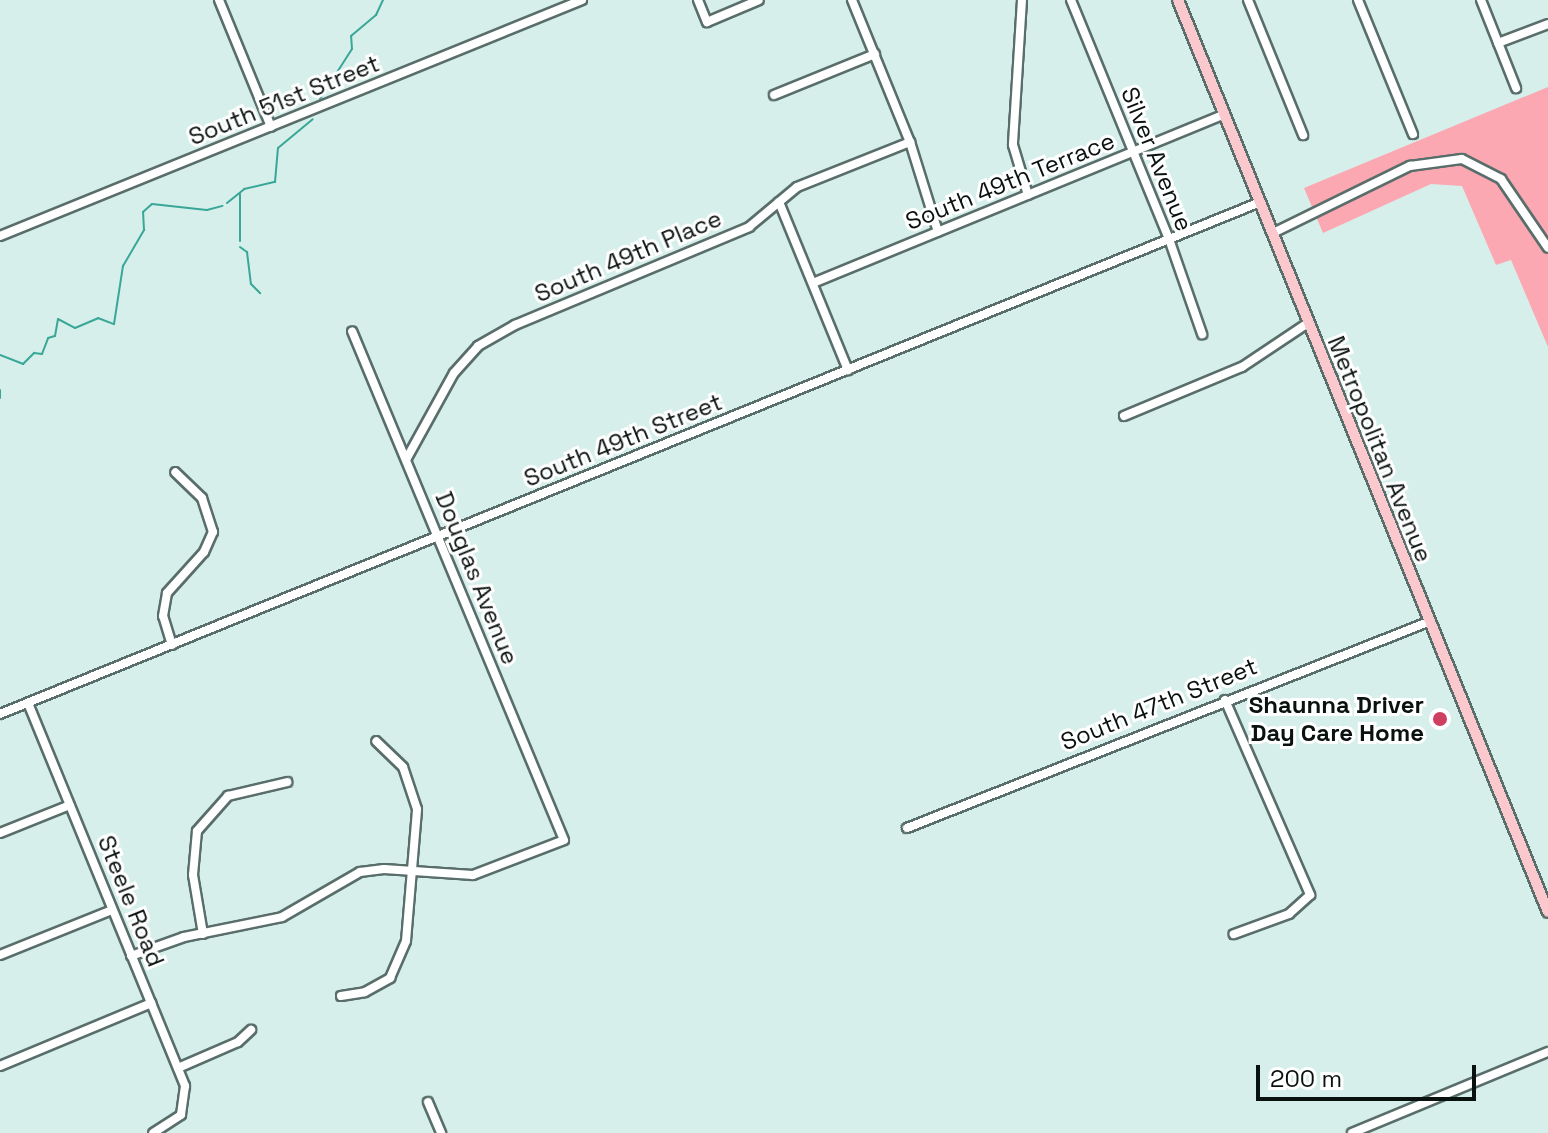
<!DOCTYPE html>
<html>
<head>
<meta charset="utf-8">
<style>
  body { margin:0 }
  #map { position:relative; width:1548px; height:1133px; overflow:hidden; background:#d7efea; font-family:"Space Grotesk",sans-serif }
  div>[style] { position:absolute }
  .green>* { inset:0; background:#fba8b2 }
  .stream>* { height:2px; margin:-1px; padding:0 1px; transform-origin:1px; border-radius:1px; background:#38a798 }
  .roads { filter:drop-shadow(2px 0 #596e6a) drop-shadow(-2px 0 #596e6a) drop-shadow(0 2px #596e6a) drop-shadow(0 -2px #596e6a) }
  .minor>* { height:8px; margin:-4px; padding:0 4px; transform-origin:4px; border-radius:4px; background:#fff }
  .major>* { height:10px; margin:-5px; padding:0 5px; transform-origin:5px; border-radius:5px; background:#fbc8ce }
  .dots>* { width:22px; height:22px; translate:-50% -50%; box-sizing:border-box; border:4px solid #fff; border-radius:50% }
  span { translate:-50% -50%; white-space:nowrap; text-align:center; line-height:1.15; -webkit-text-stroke:6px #fff; paint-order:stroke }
  .street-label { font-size:24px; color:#0a1210 }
  .poi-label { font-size:24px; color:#0a1210; font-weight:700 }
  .right { translate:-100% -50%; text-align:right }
  .scale { position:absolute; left:1256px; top:1065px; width:220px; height:36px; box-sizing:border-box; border:4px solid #0a1210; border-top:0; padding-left:10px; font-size:24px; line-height:28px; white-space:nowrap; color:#0a1210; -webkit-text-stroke:6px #fff; paint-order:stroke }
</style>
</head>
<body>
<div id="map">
  <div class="green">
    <div style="clip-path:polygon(1548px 87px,1548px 347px,1511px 260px,1496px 265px,1462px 186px,1431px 184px,1323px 233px,1304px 188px)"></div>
  </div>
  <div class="stream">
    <div style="left:320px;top:99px;width:59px;rotate:-57.4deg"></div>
    <div style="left:352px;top:49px;width:13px;rotate:-94deg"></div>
    <div style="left:351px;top:36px;width:33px;rotate:-40deg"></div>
    <div style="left:376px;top:15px;width:17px;rotate:-65deg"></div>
    <div style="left:227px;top:203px;width:22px;rotate:-39deg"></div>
    <div style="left:244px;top:189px;width:32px;rotate:-13deg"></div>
    <div style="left:275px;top:182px;width:34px;rotate:-85deg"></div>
    <div style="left:278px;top:148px;width:45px;rotate:-39.6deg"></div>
    <div style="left:240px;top:241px;width:47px;rotate:-90deg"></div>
    <div style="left:240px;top:247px;width:9px;rotate:36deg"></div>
    <div style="left:247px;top:252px;width:32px;rotate:83deg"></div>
    <div style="left:251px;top:284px;width:13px;rotate:45deg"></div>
    <div style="left:0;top:355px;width:25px;rotate:21deg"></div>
    <div style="left:23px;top:364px;width:16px;rotate:-45deg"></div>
    <div style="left:34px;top:353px;width:8px;rotate:7deg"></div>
    <div style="left:42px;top:354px;width:17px;rotate:-69deg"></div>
    <div style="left:48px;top:338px;width:7px;rotate:-16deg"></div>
    <div style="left:55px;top:336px;width:17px;rotate:-80deg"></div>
    <div style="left:58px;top:319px;width:19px;rotate:28deg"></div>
    <div style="left:75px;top:328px;width:25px;rotate:-23deg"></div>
    <div style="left:98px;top:318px;width:17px;rotate:21deg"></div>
    <div style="left:114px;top:324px;width:59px;rotate:-81.2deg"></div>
    <div style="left:123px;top:266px;width:42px;rotate:-59.7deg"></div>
    <div style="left:144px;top:230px;width:18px;rotate:-93deg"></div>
    <div style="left:143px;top:212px;width:12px;rotate:-42deg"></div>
    <div style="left:152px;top:204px;width:55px;rotate:6.2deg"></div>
    <div style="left:207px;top:210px;width:16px;rotate:-15deg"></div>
    <div style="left:0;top:390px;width:8px;rotate:90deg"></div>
  </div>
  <div class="roads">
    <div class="minor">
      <div style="left:219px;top:0;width:137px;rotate:67.7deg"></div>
      <div style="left:698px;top:0;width:24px;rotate:68deg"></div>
      <div style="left:707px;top:22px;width:56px;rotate:-22.9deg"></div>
      <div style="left:852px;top:0;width:153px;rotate:67.8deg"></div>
      <div style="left:910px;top:142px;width:94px;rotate:72.7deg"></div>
      <div style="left:1022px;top:0;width:145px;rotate:93.6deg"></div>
      <div style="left:1013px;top:145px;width:52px;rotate:73.3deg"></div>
      <div style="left:1071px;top:0;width:258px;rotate:67.7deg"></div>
      <div style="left:1169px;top:239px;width:101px;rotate:70.8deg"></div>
      <div style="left:1248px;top:0;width:146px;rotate:67.8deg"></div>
      <div style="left:1358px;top:0;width:145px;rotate:67.7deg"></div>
      <div style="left:1481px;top:0;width:95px;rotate:68.3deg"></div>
      <div style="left:1498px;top:43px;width:53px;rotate:-20.8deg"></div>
      <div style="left:774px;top:95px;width:109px;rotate:-22.1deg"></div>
      <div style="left:779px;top:202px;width:182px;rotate:67.7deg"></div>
      <div style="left:1273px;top:233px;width:153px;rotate:-26.1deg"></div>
      <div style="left:1410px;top:166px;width:52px;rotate:-7.7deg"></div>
      <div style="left:1462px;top:159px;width:44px;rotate:27.1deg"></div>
      <div style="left:1501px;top:179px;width:83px;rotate:55.7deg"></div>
      <div style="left:0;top:236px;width:628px;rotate:-22.07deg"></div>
      <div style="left:813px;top:283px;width:443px;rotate:-22.3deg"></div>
      <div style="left:1124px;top:416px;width:128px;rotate:-22.6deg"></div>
      <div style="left:1242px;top:367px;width:79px;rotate:-33.7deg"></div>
      <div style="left:407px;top:458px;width:97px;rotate:-61.1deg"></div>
      <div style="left:454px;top:373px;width:36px;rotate:-48deg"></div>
      <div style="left:478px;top:346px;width:43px;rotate:-29.6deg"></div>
      <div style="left:515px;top:325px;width:254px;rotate:-22.7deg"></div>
      <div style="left:749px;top:227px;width:62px;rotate:-39.8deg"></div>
      <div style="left:797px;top:187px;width:122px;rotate:-21.7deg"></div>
      <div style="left:172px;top:645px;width:30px;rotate:-107deg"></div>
      <div style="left:163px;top:616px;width:23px;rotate:-80deg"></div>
      <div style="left:167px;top:593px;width:55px;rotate:-47.9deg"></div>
      <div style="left:204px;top:552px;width:22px;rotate:-66deg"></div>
      <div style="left:213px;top:532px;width:36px;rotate:-108deg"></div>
      <div style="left:202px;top:498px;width:37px;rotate:-136deg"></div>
      <div style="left:1225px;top:700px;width:213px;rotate:66.4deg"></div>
      <div style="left:1310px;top:895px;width:28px;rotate:138deg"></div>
      <div style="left:1289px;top:914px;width:59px;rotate:160deg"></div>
      <div style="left:28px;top:703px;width:414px;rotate:67.7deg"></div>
      <div style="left:185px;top:1086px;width:29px;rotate:98deg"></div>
      <div style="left:181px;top:1115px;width:33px;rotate:147deg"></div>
      <div style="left:0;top:714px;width:1360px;rotate:-22.11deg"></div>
      <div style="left:907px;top:828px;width:560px;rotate:-21.57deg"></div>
      <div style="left:0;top:833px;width:75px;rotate:-21.8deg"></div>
      <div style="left:203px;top:934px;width:60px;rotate:-99.6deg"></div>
      <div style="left:193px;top:875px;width:44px;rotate:-84.8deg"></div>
      <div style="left:197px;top:831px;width:47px;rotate:-48.5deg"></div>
      <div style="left:228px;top:796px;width:61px;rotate:-13.3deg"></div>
      <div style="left:0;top:955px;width:121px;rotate:-21.9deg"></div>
      <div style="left:131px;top:956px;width:56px;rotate:-19.7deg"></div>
      <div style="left:184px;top:937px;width:100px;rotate:-11.5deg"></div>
      <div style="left:282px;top:917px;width:90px;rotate:-30deg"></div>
      <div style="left:360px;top:872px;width:24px;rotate:-7deg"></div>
      <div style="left:384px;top:869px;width:89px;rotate:3.9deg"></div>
      <div style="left:473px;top:875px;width:97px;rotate:-21deg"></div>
      <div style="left:564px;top:840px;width:551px;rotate:-112.61deg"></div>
      <div style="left:341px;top:996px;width:24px;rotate:-9deg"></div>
      <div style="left:365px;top:992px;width:29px;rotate:-29deg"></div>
      <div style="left:390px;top:978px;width:40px;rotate:-66.6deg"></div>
      <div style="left:406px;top:941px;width:132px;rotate:-85.2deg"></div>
      <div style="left:417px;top:809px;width:44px;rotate:-108.4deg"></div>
      <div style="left:403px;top:767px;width:37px;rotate:-136deg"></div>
      <div style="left:0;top:1066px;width:164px;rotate:-22.6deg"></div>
      <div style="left:178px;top:1068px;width:65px;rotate:-23.4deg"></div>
      <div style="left:238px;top:1042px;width:18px;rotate:-43deg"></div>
      <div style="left:428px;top:1102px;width:34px;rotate:67deg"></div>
      <div style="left:1352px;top:1133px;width:212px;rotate:-22.5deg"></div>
    </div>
    <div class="major">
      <div style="left:1178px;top:0;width:984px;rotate:67.92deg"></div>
    </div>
  </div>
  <div class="dots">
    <div style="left:1440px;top:719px;background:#cf3f5f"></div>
  </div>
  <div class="street-label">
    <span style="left:284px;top:100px;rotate:-22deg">South 51st Street</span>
    <span style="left:1157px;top:159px;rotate:68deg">Silver Avenue</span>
    <span style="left:1010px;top:181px;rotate:-22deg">South 49th Terrace</span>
    <span style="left:628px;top:256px;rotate:-23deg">South 49th Place</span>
    <span style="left:623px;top:440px;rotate:-22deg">South 49th Street</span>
    <span style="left:1380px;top:449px;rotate:68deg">Metropolitan Avenue</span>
    <span style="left:477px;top:578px;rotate:68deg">Douglas Avenue</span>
    <span style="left:1159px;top:704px;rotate:-22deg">South 47th Street</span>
    <span style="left:131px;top:901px;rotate:68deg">Steele Road</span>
  </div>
  <div class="poi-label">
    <span class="right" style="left:1424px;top:719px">Shaunna Driver<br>Day Care Home</span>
  </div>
  <div class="scale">200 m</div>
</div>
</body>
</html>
